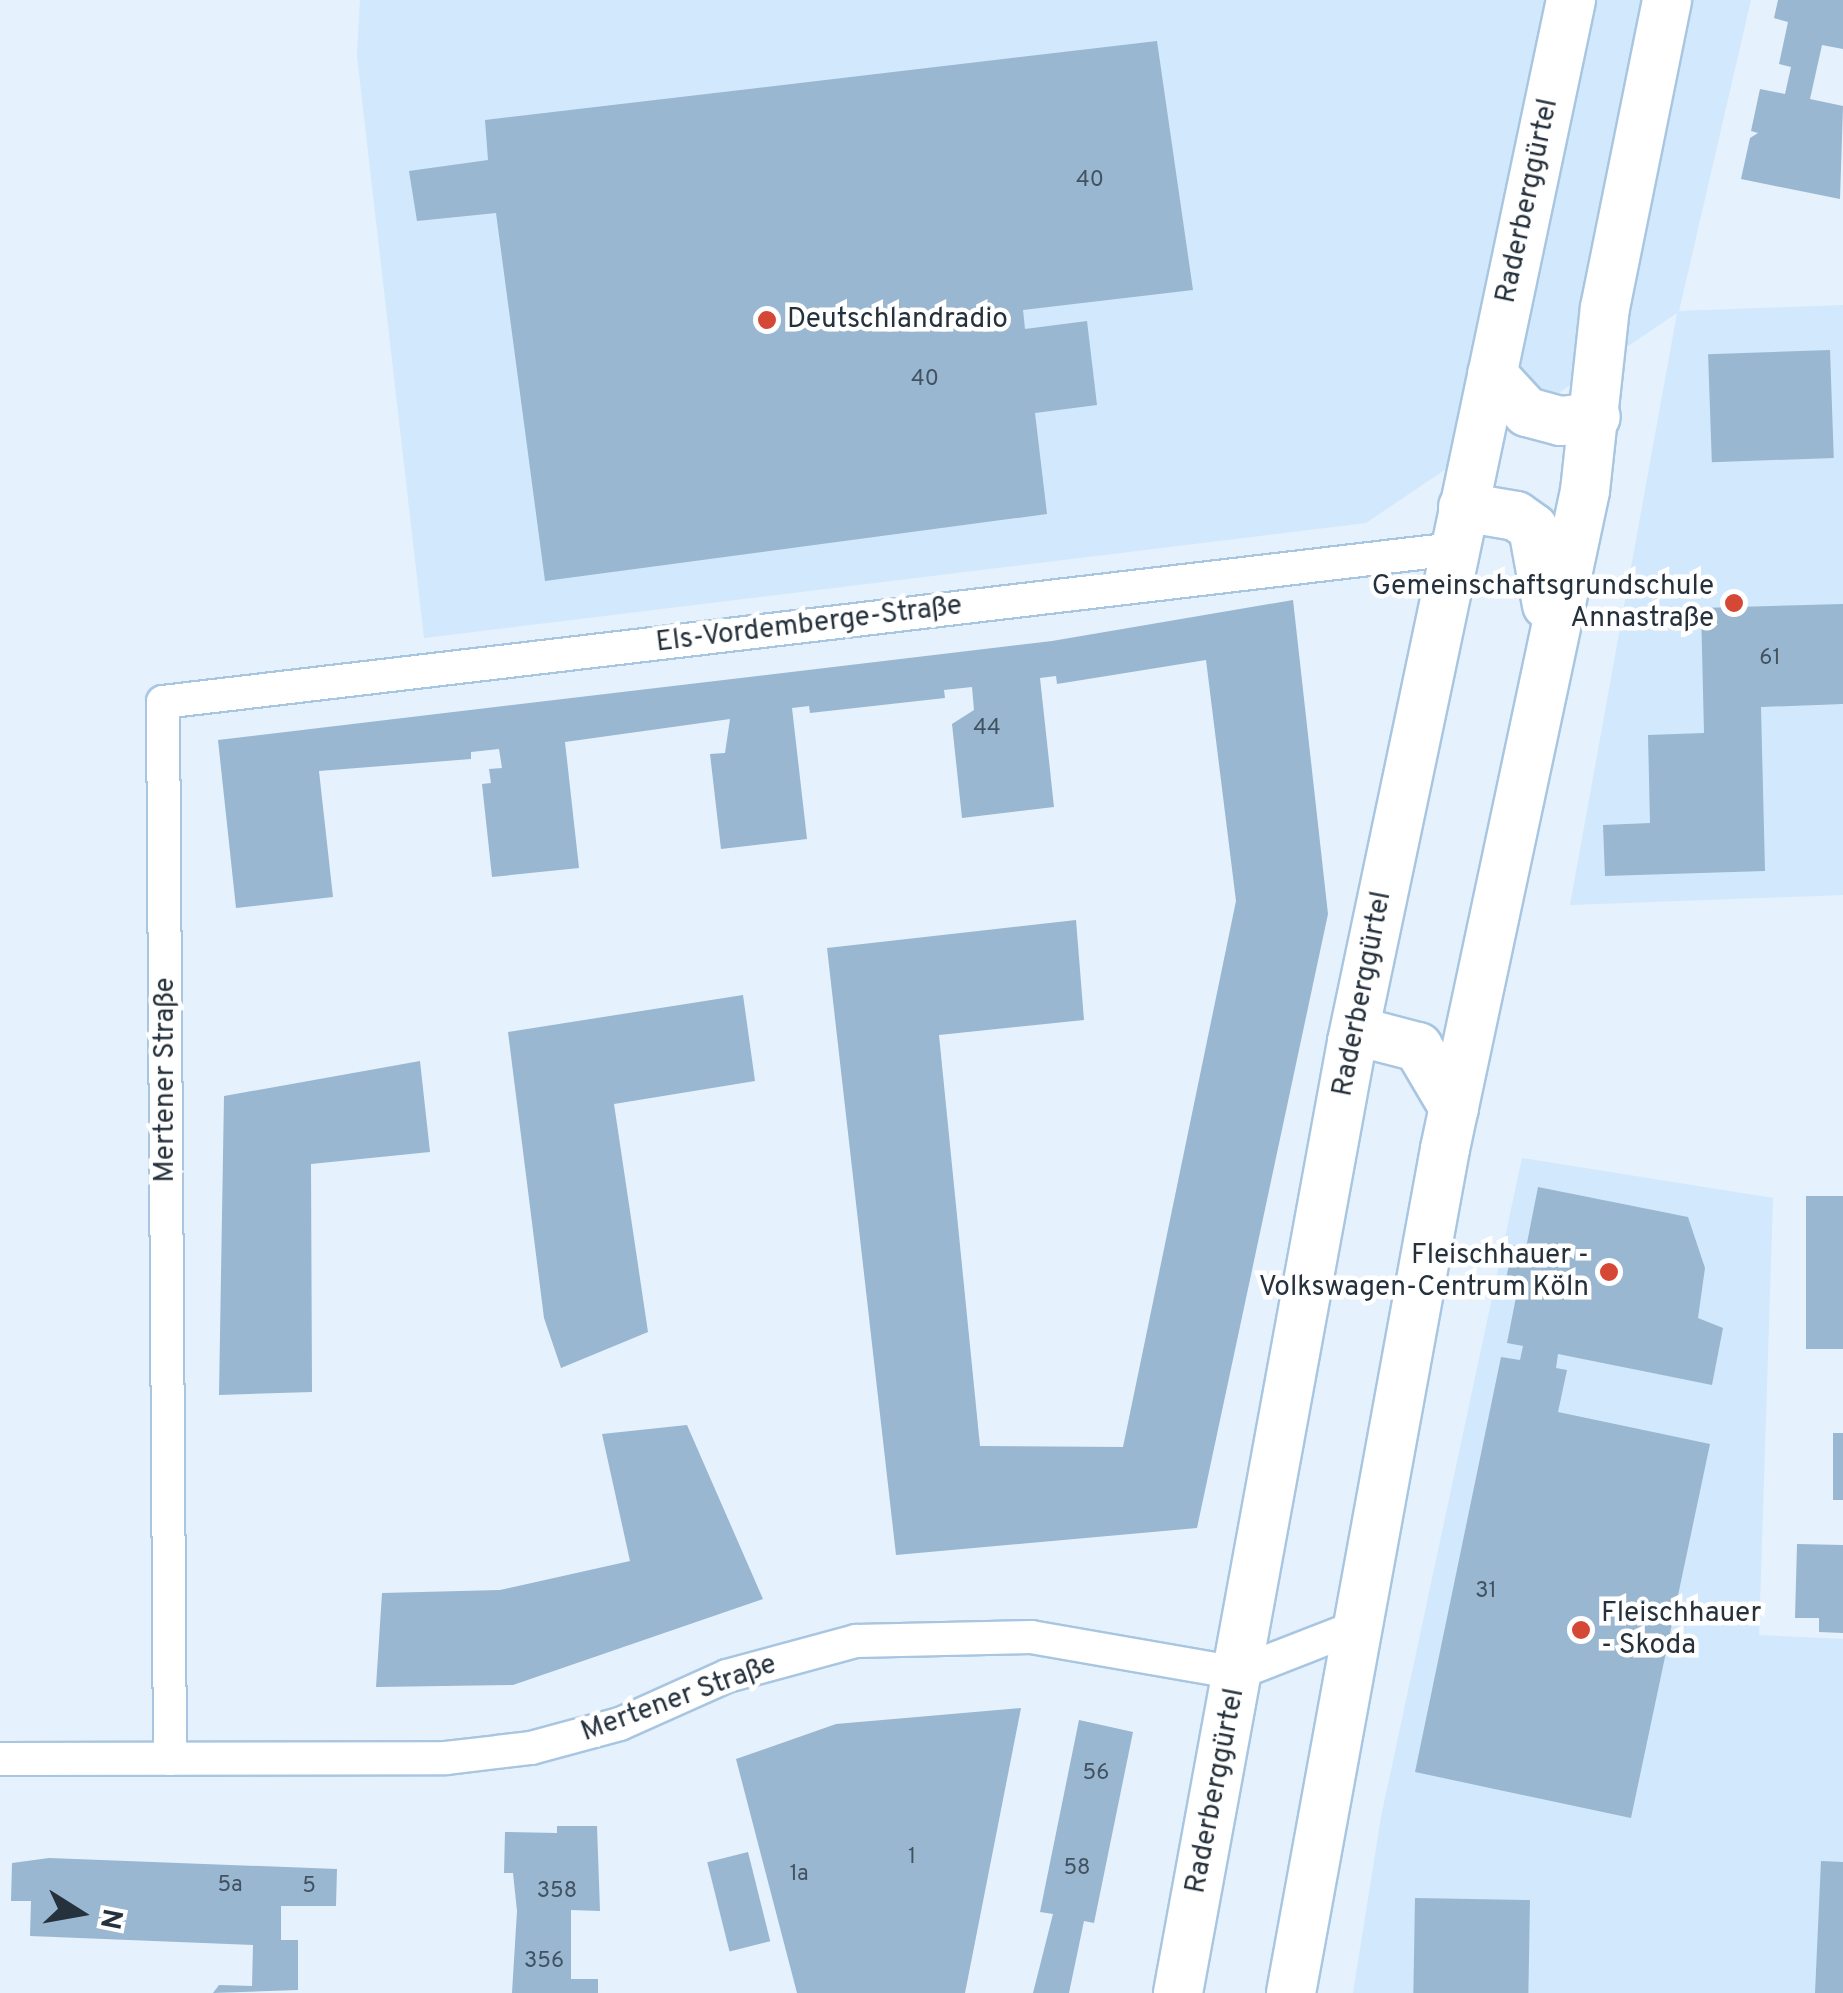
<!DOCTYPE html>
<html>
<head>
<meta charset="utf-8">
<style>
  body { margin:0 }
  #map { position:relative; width:1843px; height:1993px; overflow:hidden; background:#e5f1fc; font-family:Overpass,sans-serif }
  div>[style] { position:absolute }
  .built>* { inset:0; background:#d2e8fc }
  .building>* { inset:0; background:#99b7d1; transform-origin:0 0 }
  .roads { filter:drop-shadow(2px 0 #a9c6e1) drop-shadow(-2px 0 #a9c6e1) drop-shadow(0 2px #a9c6e1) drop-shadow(0 -2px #a9c6e1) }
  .minor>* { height:32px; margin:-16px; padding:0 16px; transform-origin:16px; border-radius:16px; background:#fff }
  .secondary>* { height:48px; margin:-24px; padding:0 24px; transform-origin:24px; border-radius:24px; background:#fff }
  .dots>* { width:28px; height:28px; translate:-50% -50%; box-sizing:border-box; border:5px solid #fff; border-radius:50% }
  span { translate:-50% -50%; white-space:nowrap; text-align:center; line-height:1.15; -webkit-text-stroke:9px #fff; paint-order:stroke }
  .number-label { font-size:22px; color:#425261 }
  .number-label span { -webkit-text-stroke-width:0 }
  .street-label { font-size:28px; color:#25313c }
  .poi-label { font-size:28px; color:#25313c }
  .left { translate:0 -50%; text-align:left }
  .right { translate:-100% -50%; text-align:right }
  .north { position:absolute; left:30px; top:1863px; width:100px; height:100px; -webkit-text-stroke:8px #fff; paint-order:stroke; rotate:101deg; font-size:28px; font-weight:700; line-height:40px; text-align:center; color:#25313c }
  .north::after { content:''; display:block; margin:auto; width:35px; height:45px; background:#25313c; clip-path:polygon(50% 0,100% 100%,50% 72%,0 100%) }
</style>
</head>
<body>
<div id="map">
  <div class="built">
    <div style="clip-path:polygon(360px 0,1751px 0,1679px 311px,1843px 305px,1843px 895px,1570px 905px,1677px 313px,1366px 523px,424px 638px,357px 56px)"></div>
    <div style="clip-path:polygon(1522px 1158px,1773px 1198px,1759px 1635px,1843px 1639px,1843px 1993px,1353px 1993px,1381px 1817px)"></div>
  </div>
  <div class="building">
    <div style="clip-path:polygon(1778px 0,1843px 0,1843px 49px,1822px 45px,1810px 99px,1843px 106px,1840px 199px,1741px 179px,1750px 138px,1758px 133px,1751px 131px,1760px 89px,1785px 94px,1791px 67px,1779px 64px,1788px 22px,1774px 18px)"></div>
    <div style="clip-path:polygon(1157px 41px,1193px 290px,1023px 310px,1025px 329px,1087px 321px,1097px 405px,1035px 413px,1047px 514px,545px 581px,496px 213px,417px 221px,409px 171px,488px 160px,485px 120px)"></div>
    <div style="left:1830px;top:350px;width:108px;height:122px;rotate:88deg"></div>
    <div style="clip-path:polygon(1293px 600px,1328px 914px,1197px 1528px,896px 1555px,827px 948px,1076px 920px,1084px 1020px,939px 1035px,980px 1446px,1123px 1447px,1236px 901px,1206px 660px,1057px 684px,1056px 676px,1040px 678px,1054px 807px,962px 818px,952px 724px,974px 710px,972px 687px,944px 690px,945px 698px,810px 713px,809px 706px,792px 708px,807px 839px,721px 849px,710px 754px,725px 753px,730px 719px,565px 742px,579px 868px,492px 877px,482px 784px,491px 783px,489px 769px,502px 768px,499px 749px,471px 752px,471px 759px,319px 771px,333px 897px,236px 908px,218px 740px,1052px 641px)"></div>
    <div style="clip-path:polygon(1843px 604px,1843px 704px,1761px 707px,1765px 871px,1605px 876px,1603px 825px,1650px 823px,1648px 735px,1704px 733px,1701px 608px)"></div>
    <div style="clip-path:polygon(743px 995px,755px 1081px,614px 1104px,648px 1332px,561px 1368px,544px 1318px,508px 1032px)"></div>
    <div style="clip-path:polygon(420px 1061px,430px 1152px,311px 1164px,312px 1392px,219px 1395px,224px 1096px)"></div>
    <div style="clip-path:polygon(1538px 1187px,1688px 1217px,1705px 1268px,1698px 1318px,1723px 1328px,1712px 1385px,1558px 1354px,1556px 1368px,1567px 1370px,1558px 1412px,1710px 1444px,1631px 1818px,1415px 1772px,1501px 1357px,1520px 1360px,1523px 1346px,1507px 1343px,1519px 1282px,1506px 1279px,1513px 1245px,1526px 1248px)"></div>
    <div style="left:1843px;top:1196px;width:153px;height:37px;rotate:90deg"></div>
    <div style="clip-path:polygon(687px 1425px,763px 1599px,513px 1685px,376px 1687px,382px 1593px,500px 1590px,630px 1561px,602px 1434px)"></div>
    <div style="left:1833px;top:1433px;width:10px;height:67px"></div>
    <div style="clip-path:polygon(1797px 1544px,1843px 1545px,1843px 1633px,1819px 1632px,1819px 1618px,1795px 1618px)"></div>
    <div style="clip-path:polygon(1021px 1708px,965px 1993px,797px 1993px,736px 1759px,836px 1724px)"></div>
    <div style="clip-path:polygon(1079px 1720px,1133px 1732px,1094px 1923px,1084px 1921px,1069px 1993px,1033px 1993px,1053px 1914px,1040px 1912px)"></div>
    <div style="clip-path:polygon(557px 1826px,597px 1826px,600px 1911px,571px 1910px,571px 1979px,598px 1979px,598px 1993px,512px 1993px,517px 1911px,513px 1873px,504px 1873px,505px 1832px,557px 1833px)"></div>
    <div style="left:748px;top:1852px;width:92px;height:42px;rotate:76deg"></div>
    <div style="clip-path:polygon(49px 1858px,337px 1869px,336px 1906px,281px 1906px,281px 1940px,298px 1940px,298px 1990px,213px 1993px,219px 1985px,252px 1986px,253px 1945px,30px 1936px,31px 1901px,11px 1901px,12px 1863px)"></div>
    <div style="clip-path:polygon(1821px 1861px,1843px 1862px,1843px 1993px,1815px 1993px)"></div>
    <div style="left:1415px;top:1898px;width:115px;height:95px;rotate:1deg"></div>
  </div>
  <div class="roads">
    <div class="minor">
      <div style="left:0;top:1759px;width:446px;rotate:-0.1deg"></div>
      <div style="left:446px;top:1758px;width:86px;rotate:-6.7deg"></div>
      <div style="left:531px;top:1748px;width:92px;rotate:-15.1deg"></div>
      <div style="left:620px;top:1724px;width:117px;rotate:-24.2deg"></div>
      <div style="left:727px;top:1676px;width:134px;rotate:-15.2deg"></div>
      <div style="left:856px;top:1641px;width:175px;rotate:-1.3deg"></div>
      <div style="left:1031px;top:1637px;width:210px;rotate:9.9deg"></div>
      <div style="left:1238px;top:1673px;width:127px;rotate:-21.3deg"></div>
      <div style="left:170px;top:1759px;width:1057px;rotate:-90.38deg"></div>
      <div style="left:163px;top:702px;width:1300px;rotate:-6.76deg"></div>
    </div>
    <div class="secondary">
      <div style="left:1492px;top:374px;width:52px;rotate:47.4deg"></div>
      <div style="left:1527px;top:412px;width:35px;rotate:15deg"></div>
      <div style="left:1561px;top:421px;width:35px;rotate:-7deg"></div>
      <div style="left:1463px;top:507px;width:54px;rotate:9.6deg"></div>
      <div style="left:1516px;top:516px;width:21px;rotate:35deg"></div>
      <div style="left:1533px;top:528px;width:78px;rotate:79.7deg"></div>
      <div style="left:1352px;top:1042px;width:18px;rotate:-27deg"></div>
      <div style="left:1368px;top:1034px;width:52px;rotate:14.6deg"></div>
      <div style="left:1418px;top:1047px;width:71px;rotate:59.5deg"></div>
      <div style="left:1178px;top:1993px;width:967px;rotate:-79.63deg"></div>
      <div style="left:1352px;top:1042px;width:1065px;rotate:-78.13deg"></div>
      <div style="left:1291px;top:1993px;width:858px;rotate:-79.66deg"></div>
      <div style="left:1445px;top:1149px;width:673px;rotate:-77.99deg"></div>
      <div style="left:1585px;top:491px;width:184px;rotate:-83.8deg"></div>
      <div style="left:1605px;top:308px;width:314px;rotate:-78.6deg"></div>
    </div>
  </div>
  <div class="dots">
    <div style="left:767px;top:320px;background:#d54836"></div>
    <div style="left:1734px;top:603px;background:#d54836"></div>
    <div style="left:1609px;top:1272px;background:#d54836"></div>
    <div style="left:1581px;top:1630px;background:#d54836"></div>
  </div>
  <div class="number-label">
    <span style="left:1090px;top:181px">40</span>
    <span style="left:925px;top:380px">40</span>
    <span style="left:1770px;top:659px">61</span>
    <span style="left:987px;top:729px">44</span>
    <span style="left:1486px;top:1592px">31</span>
    <span style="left:1096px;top:1774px">56</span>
    <span style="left:912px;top:1858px">1</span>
    <span style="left:1077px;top:1869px">58</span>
    <span style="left:799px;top:1875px">1a</span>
    <span style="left:230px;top:1886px">5a</span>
    <span style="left:309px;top:1887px">5</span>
    <span style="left:557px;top:1892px">358</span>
    <span style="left:544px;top:1962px">356</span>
  </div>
  <div class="street-label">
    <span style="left:1528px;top:201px;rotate:-78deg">Raderberggürtel</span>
    <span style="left:809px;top:625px;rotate:-7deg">Els-Vordemberge-Straße</span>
    <span style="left:1363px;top:994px;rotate:-79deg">Raderberggürtel</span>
    <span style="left:166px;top:1080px;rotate:-90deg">Mertener Straße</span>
    <span style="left:679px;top:1699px;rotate:-20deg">Mertener Straße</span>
    <span style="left:1216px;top:1791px;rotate:-79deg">Raderberggürtel</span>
  </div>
  <div class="poi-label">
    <span class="left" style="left:787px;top:320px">Deutschlandradio</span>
    <span class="right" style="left:1714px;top:603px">Gemeinschaftsgrundschule<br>Annastraße</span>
    <span class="right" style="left:1589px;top:1272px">Fleischhauer -<br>Volkswagen-Centrum Köln</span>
    <span class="left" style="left:1601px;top:1630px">Fleischhauer<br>- Skoda</span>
  </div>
  <div class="north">N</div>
</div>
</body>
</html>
